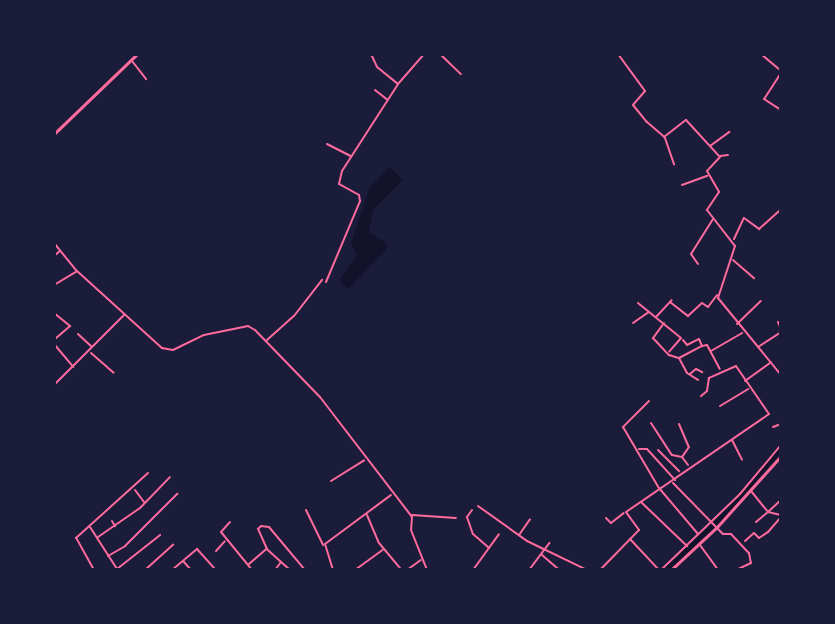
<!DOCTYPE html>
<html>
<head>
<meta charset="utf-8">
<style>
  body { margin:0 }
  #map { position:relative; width:835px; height:624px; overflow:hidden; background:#1b1b3a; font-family:Overpass,sans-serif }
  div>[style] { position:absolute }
  .water>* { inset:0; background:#12122b }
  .canal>* { height:4.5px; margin:-2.25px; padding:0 2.25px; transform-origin:2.25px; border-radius:2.25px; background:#12122b }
  .minor>* { height:2px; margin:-1px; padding:0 1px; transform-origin:1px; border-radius:1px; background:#ff6b9d }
  .secondary>* { height:2.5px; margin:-1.25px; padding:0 1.25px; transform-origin:1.25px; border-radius:1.25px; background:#ff6b9d }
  span { translate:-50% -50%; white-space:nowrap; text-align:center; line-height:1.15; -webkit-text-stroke:5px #1b1b3a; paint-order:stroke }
  .frame { position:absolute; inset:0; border:56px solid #1b1b3a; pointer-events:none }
</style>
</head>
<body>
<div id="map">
  <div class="water">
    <div style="clip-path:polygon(390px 167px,403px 180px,373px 210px,369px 232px,386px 243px,387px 249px,348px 289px,339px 280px,357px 255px,351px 243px,370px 187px)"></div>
  </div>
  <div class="canal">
    <div style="left:665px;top:570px;width:85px;rotate:-43.1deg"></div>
    <div style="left:727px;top:512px;width:85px;rotate:-50.3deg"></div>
  </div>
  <div class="minor">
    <div style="left:371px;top:54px;width:14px;rotate:65deg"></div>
    <div style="left:377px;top:67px;width:26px;rotate:39deg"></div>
    <div style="left:440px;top:54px;width:29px;rotate:44deg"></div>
    <div style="left:618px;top:54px;width:46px;rotate:53.9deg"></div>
    <div style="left:645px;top:91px;width:18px;rotate:131deg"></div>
    <div style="left:633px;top:105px;width:22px;rotate:51deg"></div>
    <div style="left:647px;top:122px;width:23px;rotate:41deg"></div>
    <div style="left:664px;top:137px;width:28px;rotate:-38deg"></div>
    <div style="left:686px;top:120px;width:50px;rotate:47.4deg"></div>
    <div style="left:720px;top:157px;width:19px;rotate:133deg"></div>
    <div style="left:707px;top:171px;width:24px;rotate:60deg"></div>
    <div style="left:719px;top:192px;width:22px;rotate:124deg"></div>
    <div style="left:707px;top:210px;width:46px;rotate:52.1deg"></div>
    <div style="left:735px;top:246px;width:55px;rotate:108.1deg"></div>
    <div style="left:718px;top:298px;width:99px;rotate:50.7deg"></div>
    <div style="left:761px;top:54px;width:26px;rotate:40deg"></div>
    <div style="left:132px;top:61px;width:23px;rotate:52deg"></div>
    <div style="left:781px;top:73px;width:31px;rotate:123deg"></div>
    <div style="left:764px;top:99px;width:20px;rotate:33deg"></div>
    <div style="left:375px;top:90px;width:16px;rotate:38deg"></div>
    <div style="left:665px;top:138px;width:28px;rotate:71deg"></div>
    <div style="left:327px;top:144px;width:27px;rotate:27deg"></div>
    <div style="left:710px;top:146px;width:24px;rotate:-36deg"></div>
    <div style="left:720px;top:156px;width:8px;rotate:-7deg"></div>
    <div style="left:682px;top:185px;width:27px;rotate:-20deg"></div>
    <div style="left:734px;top:239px;width:23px;rotate:-65deg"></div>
    <div style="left:744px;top:218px;width:19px;rotate:36deg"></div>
    <div style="left:759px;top:229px;width:30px;rotate:-42deg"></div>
    <div style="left:54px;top:243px;width:36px;rotate:51deg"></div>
    <div style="left:77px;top:271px;width:115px;rotate:42.2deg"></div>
    <div style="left:162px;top:348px;width:11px;rotate:10deg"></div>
    <div style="left:173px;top:350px;width:34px;rotate:-26deg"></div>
    <div style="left:204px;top:335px;width:45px;rotate:-11.6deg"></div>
    <div style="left:248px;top:326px;width:8px;rotate:30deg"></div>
    <div style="left:255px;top:330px;width:93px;rotate:45.9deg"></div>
    <div style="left:320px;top:397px;width:151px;rotate:52.5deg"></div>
    <div style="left:412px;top:517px;width:13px;rotate:94deg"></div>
    <div style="left:411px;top:530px;width:43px;rotate:68.2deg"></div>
    <div style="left:54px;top:256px;width:8px;rotate:-40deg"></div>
    <div style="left:733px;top:260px;width:28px;rotate:41deg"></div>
    <div style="left:698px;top:264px;width:12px;rotate:-125deg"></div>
    <div style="left:691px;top:254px;width:41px;rotate:-57.8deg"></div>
    <div style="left:326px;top:282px;width:88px;rotate:-67.2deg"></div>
    <div style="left:360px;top:201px;width:6px;rotate:-99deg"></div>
    <div style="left:359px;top:195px;width:23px;rotate:-151deg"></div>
    <div style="left:339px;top:184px;width:13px;rotate:-77deg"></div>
    <div style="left:342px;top:171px;width:103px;rotate:-57.2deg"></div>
    <div style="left:398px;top:84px;width:40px;rotate:-49deg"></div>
    <div style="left:54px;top:285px;width:26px;rotate:-31deg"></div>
    <div style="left:670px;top:302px;width:23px;rotate:38deg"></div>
    <div style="left:688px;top:316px;width:19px;rotate:-43deg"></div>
    <div style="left:702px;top:303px;width:7px;rotate:34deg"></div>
    <div style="left:708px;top:307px;width:15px;rotate:-53deg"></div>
    <div style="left:638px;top:303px;width:55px;rotate:39.1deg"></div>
    <div style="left:681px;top:338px;width:18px;rotate:131deg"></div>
    <div style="left:54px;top:313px;width:21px;rotate:39deg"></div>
    <div style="left:70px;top:326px;width:21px;rotate:139deg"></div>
    <div style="left:656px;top:317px;width:23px;rotate:-47deg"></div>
    <div style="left:778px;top:322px;width:8px;rotate:67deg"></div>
    <div style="left:633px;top:323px;width:19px;rotate:-35deg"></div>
    <div style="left:664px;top:323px;width:19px;rotate:126deg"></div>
    <div style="left:653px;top:338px;width:23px;rotate:47deg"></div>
    <div style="left:669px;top:355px;width:10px;rotate:17deg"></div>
    <div style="left:679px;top:358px;width:26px;rotate:-28deg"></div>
    <div style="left:737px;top:324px;width:33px;rotate:-44deg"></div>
    <div style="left:78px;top:334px;width:18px;rotate:43deg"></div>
    <div style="left:267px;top:340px;width:36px;rotate:-42deg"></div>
    <div style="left:294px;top:316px;width:46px;rotate:-52.1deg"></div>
    <div style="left:683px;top:340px;width:6px;rotate:51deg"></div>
    <div style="left:687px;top:345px;width:13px;rotate:-27deg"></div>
    <div style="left:699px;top:339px;width:8px;rotate:67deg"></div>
    <div style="left:702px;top:346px;width:5px;rotate:-11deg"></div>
    <div style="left:707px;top:345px;width:27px;rotate:62deg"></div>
    <div style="left:54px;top:344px;width:30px;rotate:50deg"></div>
    <div style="left:758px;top:347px;width:27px;rotate:-33deg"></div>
    <div style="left:711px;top:351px;width:36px;rotate:-30deg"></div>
    <div style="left:91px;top:353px;width:30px;rotate:41deg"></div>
    <div style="left:679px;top:358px;width:17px;rotate:62deg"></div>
    <div style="left:687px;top:373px;width:13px;rotate:32deg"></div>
    <div style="left:690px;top:374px;width:8px;rotate:-40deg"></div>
    <div style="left:696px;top:369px;width:7px;rotate:27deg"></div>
    <div style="left:745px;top:381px;width:32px;rotate:-36deg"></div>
    <div style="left:54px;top:385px;width:99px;rotate:-45deg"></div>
    <div style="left:649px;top:401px;width:37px;rotate:135deg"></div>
    <div style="left:623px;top:427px;width:71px;rotate:59.5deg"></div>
    <div style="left:659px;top:488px;width:60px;rotate:49.7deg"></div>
    <div style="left:720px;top:406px;width:33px;rotate:-31deg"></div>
    <div style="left:651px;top:423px;width:38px;rotate:57deg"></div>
    <div style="left:672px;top:455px;width:10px;rotate:11deg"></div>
    <div style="left:679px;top:424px;width:25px;rotate:67deg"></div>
    <div style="left:689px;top:447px;width:12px;rotate:125deg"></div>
    <div style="left:682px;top:457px;width:10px;rotate:53deg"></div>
    <div style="left:773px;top:427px;width:9px;rotate:-21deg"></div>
    <div style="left:732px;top:440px;width:22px;rotate:63deg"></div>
    <div style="left:639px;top:449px;width:8px"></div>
    <div style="left:647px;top:449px;width:42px;rotate:47.9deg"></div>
    <div style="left:658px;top:450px;width:30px;rotate:45deg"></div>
    <div style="left:331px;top:481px;width:39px;rotate:-32deg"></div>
    <div style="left:673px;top:483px;width:71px;rotate:45.6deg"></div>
    <div style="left:723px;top:534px;width:8px"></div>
    <div style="left:731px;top:534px;width:26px;rotate:47deg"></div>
    <div style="left:749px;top:553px;width:10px;rotate:79deg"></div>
    <div style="left:751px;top:563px;width:17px;rotate:155deg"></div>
    <div style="left:135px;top:490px;width:15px;rotate:53deg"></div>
    <div style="left:751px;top:491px;width:27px;rotate:51deg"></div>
    <div style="left:768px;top:512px;width:18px;rotate:-43deg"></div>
    <div style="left:641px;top:502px;width:64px;rotate:43.7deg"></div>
    <div style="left:478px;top:506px;width:60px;rotate:35.5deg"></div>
    <div style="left:527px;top:541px;width:67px;rotate:25.8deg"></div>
    <div style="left:306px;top:510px;width:39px;rotate:64deg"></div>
    <div style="left:472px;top:510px;width:9px;rotate:126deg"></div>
    <div style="left:467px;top:517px;width:18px;rotate:71deg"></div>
    <div style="left:473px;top:534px;width:21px;rotate:41deg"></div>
    <div style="left:367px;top:515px;width:30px;rotate:67deg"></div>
    <div style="left:379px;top:543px;width:35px;rotate:50deg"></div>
    <div style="left:412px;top:515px;width:44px;rotate:3.9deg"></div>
    <div style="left:606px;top:518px;width:7px;rotate:45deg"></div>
    <div style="left:611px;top:523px;width:16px;rotate:-38deg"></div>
    <div style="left:112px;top:521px;width:6px;rotate:59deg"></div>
    <div style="left:230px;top:522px;width:13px;rotate:132deg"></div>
    <div style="left:221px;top:532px;width:49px;rotate:50.8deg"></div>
    <div style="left:756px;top:522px;width:16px;rotate:-40deg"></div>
    <div style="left:768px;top:512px;width:13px;rotate:13deg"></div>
    <div style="left:90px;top:527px;width:50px;rotate:57.3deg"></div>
    <div style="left:519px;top:535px;width:19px;rotate:-55deg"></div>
    <div style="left:98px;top:537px;width:51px;rotate:-34.6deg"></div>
    <div style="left:140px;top:508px;width:43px;rotate:-45.9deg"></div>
    <div style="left:630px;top:539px;width:42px;rotate:46.9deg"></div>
    <div style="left:745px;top:541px;width:12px;rotate:-42deg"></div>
    <div style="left:754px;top:533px;width:7px;rotate:45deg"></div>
    <div style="left:759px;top:538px;width:11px;rotate:-34deg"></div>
    <div style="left:768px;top:532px;width:20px;rotate:-49deg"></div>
    <div style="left:700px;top:545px;width:31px;rotate:54deg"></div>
    <div style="left:216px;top:551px;width:13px;rotate:-48deg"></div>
    <div style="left:542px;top:555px;width:23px;rotate:41deg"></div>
    <div style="left:108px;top:556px;width:20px;rotate:-30deg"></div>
    <div style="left:125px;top:546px;width:74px;rotate:-45deg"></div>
    <div style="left:183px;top:561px;width:12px;rotate:48deg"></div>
    <div style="left:249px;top:564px;width:23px;rotate:-41deg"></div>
    <div style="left:117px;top:569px;width:55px;rotate:-38.3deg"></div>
    <div style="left:334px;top:569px;width:10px;rotate:6deg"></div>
    <div style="left:94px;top:570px;width:37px;rotate:-119deg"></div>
    <div style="left:76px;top:538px;width:97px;rotate:-42.1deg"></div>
    <div style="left:145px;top:570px;width:38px;rotate:-42deg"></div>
    <div style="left:172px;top:570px;width:33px;rotate:-40deg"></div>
    <div style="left:197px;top:549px;width:28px;rotate:48deg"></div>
    <div style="left:229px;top:570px;width:2px;rotate:-27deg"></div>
    <div style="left:275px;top:570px;width:10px;rotate:-53deg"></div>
    <div style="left:290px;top:570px;width:31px;rotate:-138deg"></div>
    <div style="left:267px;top:549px;width:22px;rotate:-114deg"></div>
    <div style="left:258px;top:529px;width:4px;rotate:-45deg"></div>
    <div style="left:261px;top:526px;width:8px;rotate:7deg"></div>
    <div style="left:269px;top:527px;width:56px;rotate:50.1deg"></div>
    <div style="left:333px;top:570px;width:27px;rotate:-107deg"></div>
    <div style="left:325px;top:544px;width:82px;rotate:-36.6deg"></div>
    <div style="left:355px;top:570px;width:34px;rotate:-36deg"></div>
    <div style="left:407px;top:570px;width:17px;rotate:-36deg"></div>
    <div style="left:473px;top:570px;width:44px;rotate:-54.2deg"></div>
    <div style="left:529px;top:570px;width:34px;rotate:-53deg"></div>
    <div style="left:600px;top:570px;width:56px;rotate:-45.7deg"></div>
    <div style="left:639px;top:530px;width:22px;rotate:-126deg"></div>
    <div style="left:626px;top:512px;width:173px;rotate:-34.4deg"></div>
    <div style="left:769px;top:414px;width:58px;rotate:-124.5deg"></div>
    <div style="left:736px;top:366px;width:30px;rotate:156deg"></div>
    <div style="left:709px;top:378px;width:13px;rotate:99deg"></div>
    <div style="left:707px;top:391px;width:8px;rotate:140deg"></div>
    <div style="left:661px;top:570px;width:110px;rotate:-43.9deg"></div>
    <div style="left:740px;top:494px;width:64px;rotate:-50.1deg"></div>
  </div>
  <div class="secondary">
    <div style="left:54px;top:134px;width:115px;rotate:-43.9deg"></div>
    <div style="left:671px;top:570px;width:63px;rotate:-43.1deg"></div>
    <div style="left:717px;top:527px;width:96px;rotate:-48deg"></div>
  </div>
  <div class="frame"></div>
</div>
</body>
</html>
